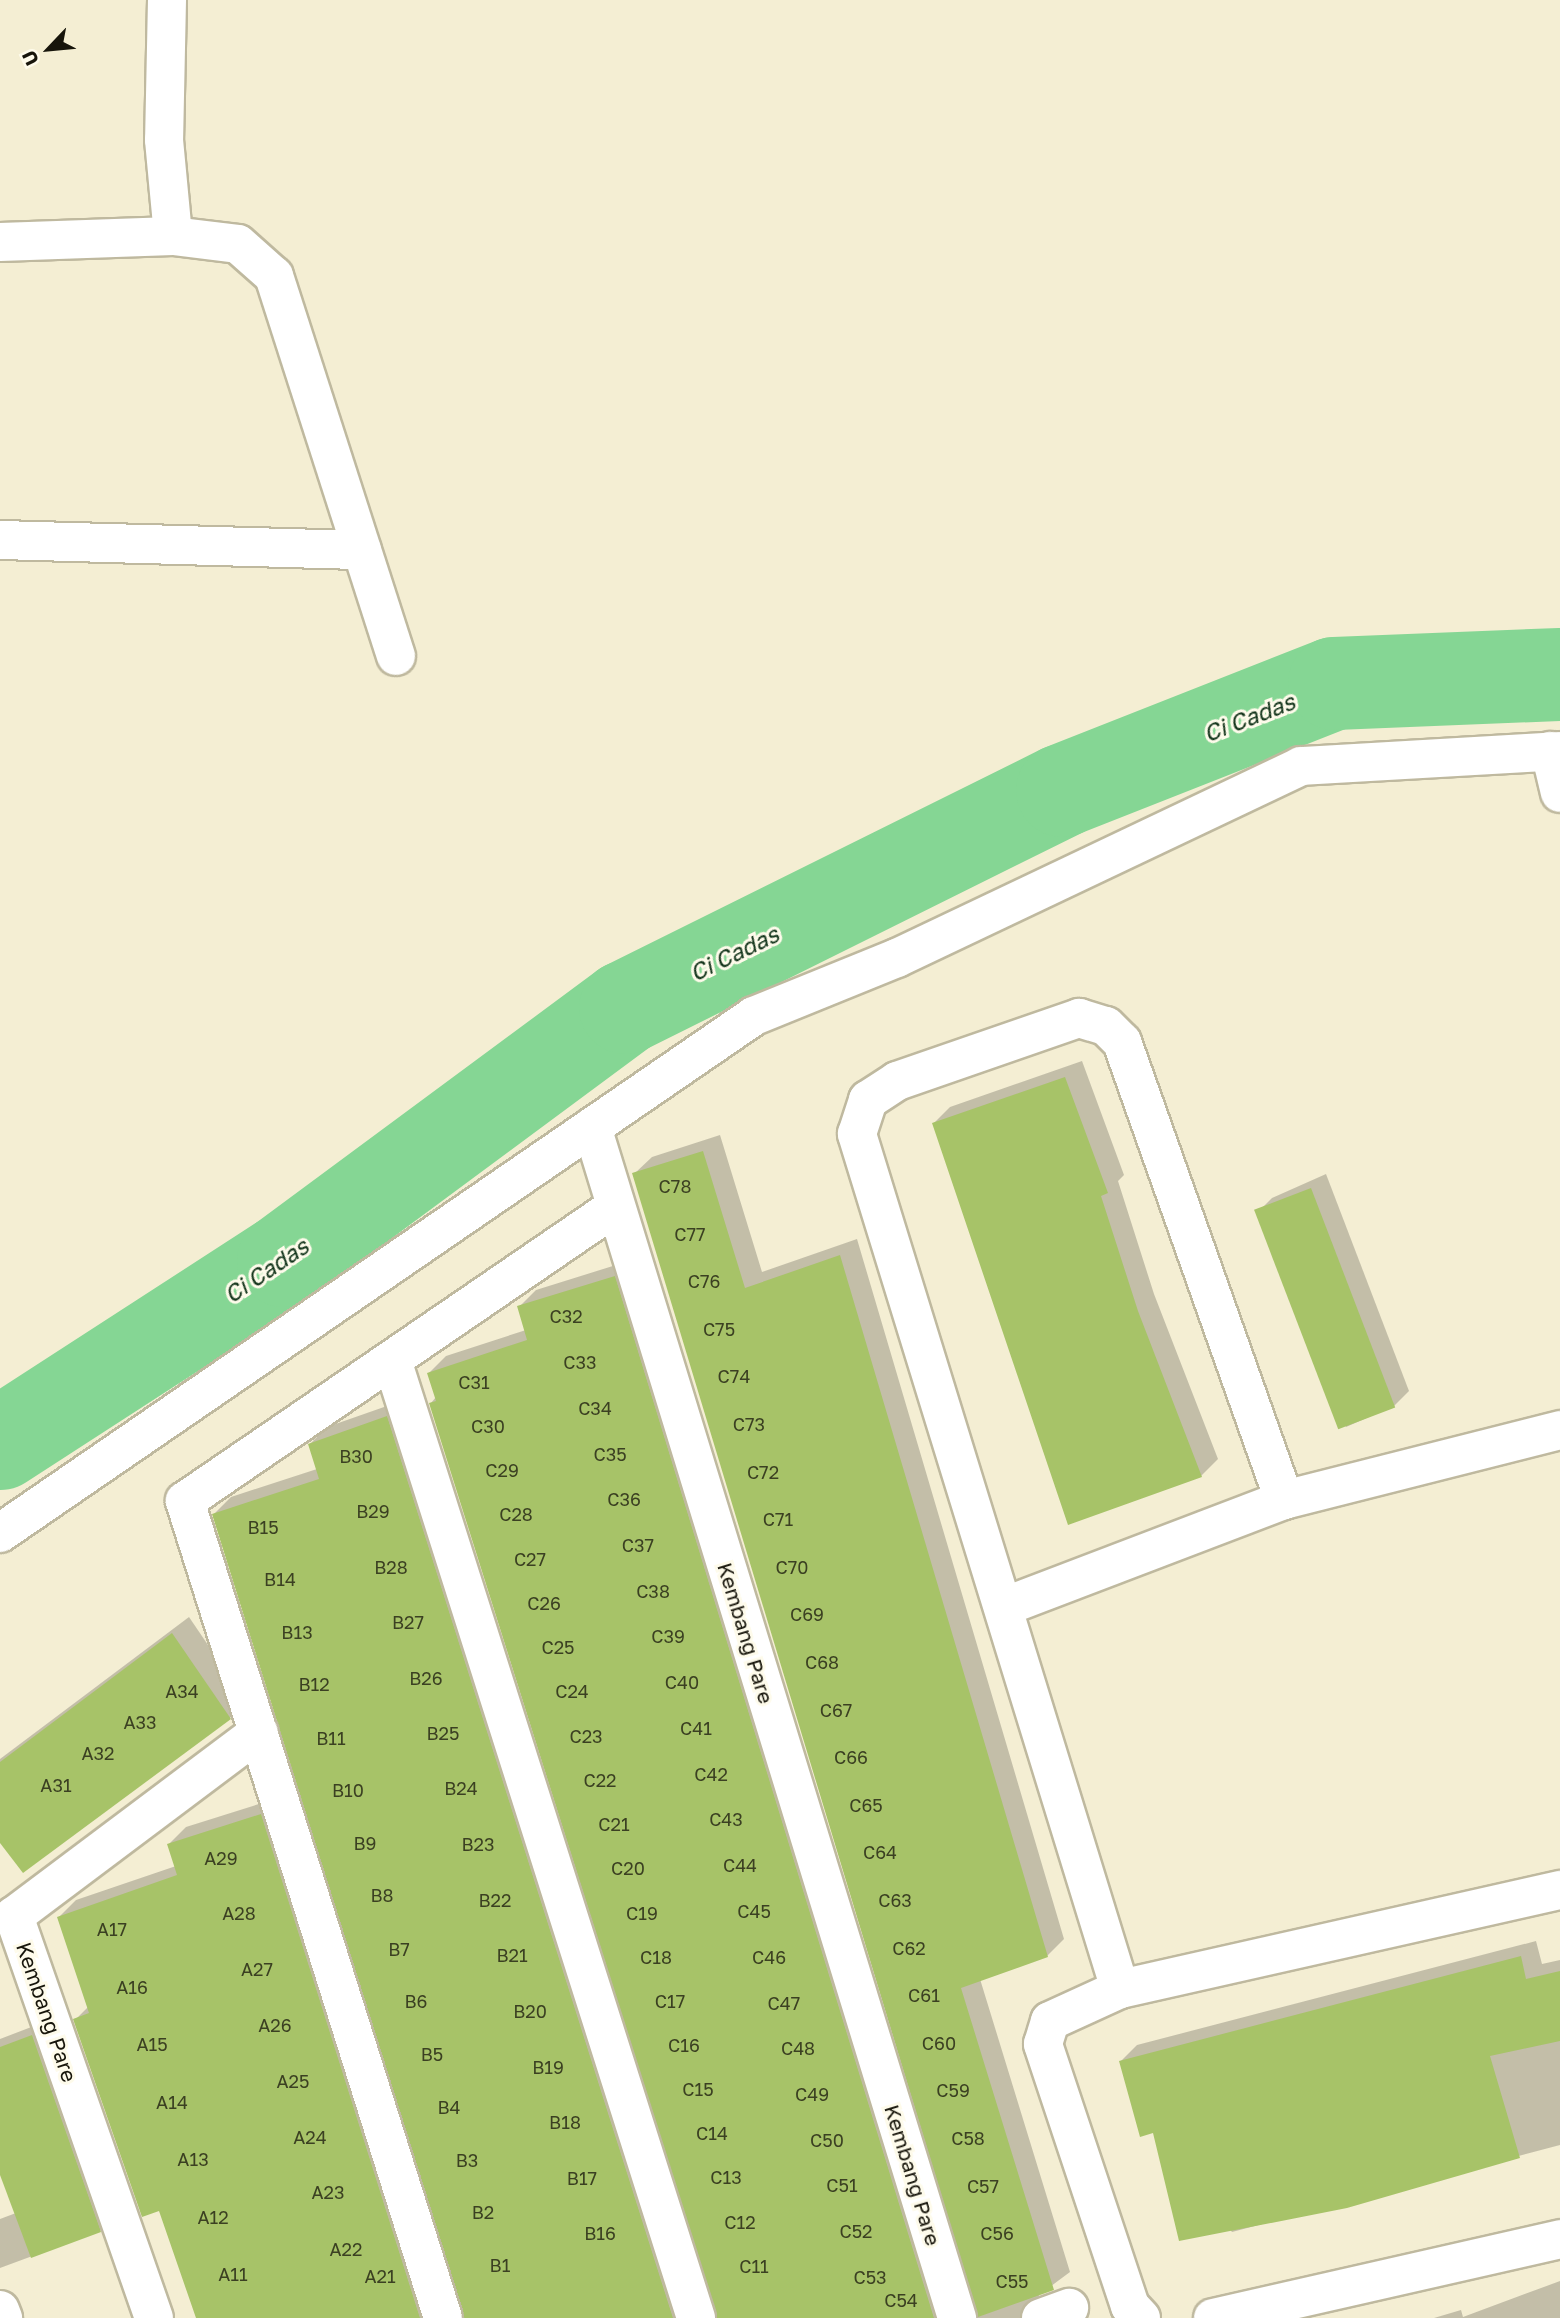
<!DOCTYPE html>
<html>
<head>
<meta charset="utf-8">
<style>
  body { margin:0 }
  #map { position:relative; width:1560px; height:2318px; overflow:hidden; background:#f4eed3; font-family:"Golos Text",sans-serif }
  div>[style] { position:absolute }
  .shadow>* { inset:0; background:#0003 }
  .river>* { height:93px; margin:-46.5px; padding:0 46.5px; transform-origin:46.5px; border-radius:46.5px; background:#85d694 }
  .building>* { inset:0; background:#a7c368; transform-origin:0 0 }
  .roads { filter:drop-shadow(2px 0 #bfb99f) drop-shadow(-2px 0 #bfb99f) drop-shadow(0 2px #bfb99f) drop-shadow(0 -2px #bfb99f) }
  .minor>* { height:38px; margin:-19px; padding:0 19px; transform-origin:19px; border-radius:19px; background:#fff }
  span { translate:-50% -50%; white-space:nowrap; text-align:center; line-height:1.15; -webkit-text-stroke:6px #fefbeb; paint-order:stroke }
  .number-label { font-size:18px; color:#3b4022 }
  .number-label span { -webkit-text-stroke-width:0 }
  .street-label { font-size:21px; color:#17150b }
  .water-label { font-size:23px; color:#13351b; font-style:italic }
  .north { position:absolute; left:14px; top:14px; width:70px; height:70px; -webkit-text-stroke:5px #fefbeb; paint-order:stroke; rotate:244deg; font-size:19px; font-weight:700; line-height:28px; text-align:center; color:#17150b }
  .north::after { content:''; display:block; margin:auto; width:24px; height:32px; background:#17150b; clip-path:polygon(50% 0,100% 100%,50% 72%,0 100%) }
</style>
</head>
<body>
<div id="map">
  <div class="shadow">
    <div style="clip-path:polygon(1082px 1061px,1124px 1175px,1118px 1181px,1154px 1294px,1218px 1459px,1201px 1476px,934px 1123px,950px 1107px)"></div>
    <div style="clip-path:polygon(720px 1135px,762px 1272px,857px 1239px,1064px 1939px,1047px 1956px,980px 1979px,1070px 2272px,1039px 2295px,1036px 2307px,1048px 2318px,978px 2318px,634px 1174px,652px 1157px)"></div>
    <div style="clip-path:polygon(1326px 1174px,1409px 1391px,1394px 1406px,1346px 1427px,1257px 1213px,1272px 1198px)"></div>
    <div style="clip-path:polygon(632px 1260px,965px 2318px,719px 2318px,431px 1403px,436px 1397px,429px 1373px,446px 1356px,526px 1330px,519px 1307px,536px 1290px)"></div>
    <div style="clip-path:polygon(404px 1400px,703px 2318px,553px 2318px,214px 1514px,231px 1497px,317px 1469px,310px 1444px,327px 1427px)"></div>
    <div style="clip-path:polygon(189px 1617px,246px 1701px,230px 1718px,0 1840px,0 1759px)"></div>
    <div style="clip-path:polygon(278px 1798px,441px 2318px,198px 2318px,160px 2209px,75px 2020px,89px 2006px,59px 1917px,76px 1900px,176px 1866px,169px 1844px,186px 1827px)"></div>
    <div style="clip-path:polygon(1536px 1941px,1542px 1964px,1560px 1960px,1560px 2145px,1232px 2232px,1154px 2131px,1121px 2061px,1137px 2045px)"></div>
    <div style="clip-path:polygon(47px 2021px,115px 2216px,100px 2231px,0 2268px,0 2219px,16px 2213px,0 2171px,0 2039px)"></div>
    <div style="clip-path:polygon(1560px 2281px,1560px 2318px,1434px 2318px,1461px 2310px,1463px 2317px)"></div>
  </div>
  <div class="river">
    <div style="left:0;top:1443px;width:337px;rotate:-32.9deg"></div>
    <div style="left:283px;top:1260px;width:425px;rotate:-36.5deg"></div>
    <div style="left:625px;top:1007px;width:488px;rotate:-26.4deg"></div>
    <div style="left:1062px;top:790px;width:292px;rotate:-21.5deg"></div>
    <div style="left:1334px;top:683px;width:226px;rotate:-2.3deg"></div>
  </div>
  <div class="building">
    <div style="clip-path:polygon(1065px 1077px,1108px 1193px,1101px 1196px,1138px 1311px,1202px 1477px,1068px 1525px,932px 1123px)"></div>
    <div style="clip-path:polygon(703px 1151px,745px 1288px,840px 1255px,1048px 1957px,961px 1988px,1054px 2290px,978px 2317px,632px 1173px)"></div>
    <div style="left:1311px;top:1188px;width:235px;height:61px;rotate:69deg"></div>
    <div style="clip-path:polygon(615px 1276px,934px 2318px,717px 2318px,429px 1403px,436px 1401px,427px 1373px,527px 1340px,517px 1306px)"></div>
    <div style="clip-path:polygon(387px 1416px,673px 2318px,464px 2318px,212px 1514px,319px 1479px,308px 1444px)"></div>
    <div style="clip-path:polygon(172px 1633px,231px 1719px,23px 1873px,0 1843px,0 1762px)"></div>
    <div style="clip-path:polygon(261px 1814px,420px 2318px,196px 2318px,159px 2211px,142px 2217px,73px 2019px,89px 2013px,57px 1917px,177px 1875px,167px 1844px)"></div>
    <div style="clip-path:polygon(1521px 1956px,1526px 1979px,1560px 1971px,1560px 2041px,1490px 2056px,1520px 2158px,1347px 2208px,1179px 2241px,1153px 2133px,1140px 2137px,1119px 2061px)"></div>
    <div style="clip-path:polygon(32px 2035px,101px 2232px,31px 2258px,0 2175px,0 2047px)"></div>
  </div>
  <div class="roads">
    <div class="minor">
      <div style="left:167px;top:0;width:140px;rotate:91.2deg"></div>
      <div style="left:164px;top:140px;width:96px;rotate:84.6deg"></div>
      <div style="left:173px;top:236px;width:65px;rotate:7deg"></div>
      <div style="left:238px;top:244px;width:48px;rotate:41.6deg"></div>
      <div style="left:274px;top:276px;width:399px;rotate:72.2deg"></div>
      <div style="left:0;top:242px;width:173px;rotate:-2deg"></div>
      <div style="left:0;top:540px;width:362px;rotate:1.6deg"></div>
      <div style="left:1550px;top:751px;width:43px;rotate:76.6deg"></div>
      <div style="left:592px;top:1127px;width:1246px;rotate:72.96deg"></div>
      <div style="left:392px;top:1360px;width:1005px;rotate:72.39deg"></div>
      <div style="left:0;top:1533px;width:914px;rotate:-34.44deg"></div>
      <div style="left:754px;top:1016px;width:154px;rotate:-22.1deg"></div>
      <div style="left:897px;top:958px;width:447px;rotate:-25.4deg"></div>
      <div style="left:1301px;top:766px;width:259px;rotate:-3.3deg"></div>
      <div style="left:1006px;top:1606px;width:298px;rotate:-20.9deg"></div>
      <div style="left:1284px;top:1500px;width:285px;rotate:-14.2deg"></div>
      <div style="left:1120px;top:1989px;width:895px;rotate:-107.1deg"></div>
      <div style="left:857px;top:1134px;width:36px;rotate:-72deg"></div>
      <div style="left:868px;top:1100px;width:35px;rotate:-33deg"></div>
      <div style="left:897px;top:1081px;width:193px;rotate:-19.1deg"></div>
      <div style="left:1079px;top:1018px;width:28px;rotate:17deg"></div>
      <div style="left:1106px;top:1026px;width:23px;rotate:45deg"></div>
      <div style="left:1122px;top:1042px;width:486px;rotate:70.5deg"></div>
      <div style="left:0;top:2310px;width:9px;rotate:69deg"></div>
      <div style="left:154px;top:2318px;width:426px;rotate:-109.2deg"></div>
      <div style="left:14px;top:1916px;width:306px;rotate:-36.9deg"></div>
      <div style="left:443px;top:2318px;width:857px;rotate:-107.53deg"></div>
      <div style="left:185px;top:1501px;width:521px;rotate:-34.36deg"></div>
      <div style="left:1041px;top:2318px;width:30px;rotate:-20deg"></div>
      <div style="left:1141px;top:2318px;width:16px;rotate:-133deg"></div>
      <div style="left:1130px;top:2306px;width:276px;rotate:-108.4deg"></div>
      <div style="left:1043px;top:2044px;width:24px;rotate:-73deg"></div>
      <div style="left:1050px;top:2021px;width:77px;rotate:-24.6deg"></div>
      <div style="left:1120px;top:1989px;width:451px;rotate:-12.7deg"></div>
      <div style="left:1213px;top:2318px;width:356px;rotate:-12.8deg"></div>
    </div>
  </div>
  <div class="number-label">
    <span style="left:675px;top:1186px">C78</span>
    <span style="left:690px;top:1234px">C77</span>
    <span style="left:704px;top:1281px">C76</span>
    <span style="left:566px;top:1316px">C32</span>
    <span style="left:719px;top:1329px">C75</span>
    <span style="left:580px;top:1362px">C33</span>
    <span style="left:734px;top:1376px">C74</span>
    <span style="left:474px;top:1382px">C31</span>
    <span style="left:595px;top:1408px">C34</span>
    <span style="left:749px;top:1424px">C73</span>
    <span style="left:488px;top:1426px">C30</span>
    <span style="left:610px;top:1454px">C35</span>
    <span style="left:356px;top:1456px">B30</span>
    <span style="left:502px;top:1470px">C29</span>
    <span style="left:763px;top:1472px">C72</span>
    <span style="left:624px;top:1499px">C36</span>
    <span style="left:373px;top:1511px">B29</span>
    <span style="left:516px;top:1514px">C28</span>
    <span style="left:778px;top:1519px">C71</span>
    <span style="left:263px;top:1527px">B15</span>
    <span style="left:638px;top:1545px">C37</span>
    <span style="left:530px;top:1559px">C27</span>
    <span style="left:391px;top:1567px">B28</span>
    <span style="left:792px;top:1567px">C70</span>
    <span style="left:280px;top:1579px">B14</span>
    <span style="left:653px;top:1591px">C38</span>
    <span style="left:544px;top:1603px">C26</span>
    <span style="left:807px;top:1614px">C69</span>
    <span style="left:408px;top:1622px">B27</span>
    <span style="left:297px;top:1632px">B13</span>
    <span style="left:668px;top:1636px">C39</span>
    <span style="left:558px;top:1647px">C25</span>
    <span style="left:822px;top:1662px">C68</span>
    <span style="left:426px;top:1678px">B26</span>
    <span style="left:682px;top:1682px">C40</span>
    <span style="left:314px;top:1684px">B12</span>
    <span style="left:182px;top:1691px">A34</span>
    <span style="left:572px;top:1691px">C24</span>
    <span style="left:836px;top:1710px">C67</span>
    <span style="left:140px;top:1722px">A33</span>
    <span style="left:696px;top:1728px">C41</span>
    <span style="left:443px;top:1733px">B25</span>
    <span style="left:586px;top:1736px">C23</span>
    <span style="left:331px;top:1738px">B11</span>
    <span style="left:98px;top:1753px">A32</span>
    <span style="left:851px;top:1757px">C66</span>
    <span style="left:711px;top:1774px">C42</span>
    <span style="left:600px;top:1780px">C22</span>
    <span style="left:56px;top:1785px">A31</span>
    <span style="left:461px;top:1788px">B24</span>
    <span style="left:348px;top:1790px">B10</span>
    <span style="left:866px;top:1805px">C65</span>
    <span style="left:726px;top:1819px">C43</span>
    <span style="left:614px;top:1824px">C21</span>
    <span style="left:365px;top:1843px">B9</span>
    <span style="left:478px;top:1844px">B23</span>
    <span style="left:880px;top:1852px">C64</span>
    <span style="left:221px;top:1858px">A29</span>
    <span style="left:740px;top:1865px">C44</span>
    <span style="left:628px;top:1868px">C20</span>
    <span style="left:382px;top:1895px">B8</span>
    <span style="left:495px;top:1900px">B22</span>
    <span style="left:895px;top:1900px">C63</span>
    <span style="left:754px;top:1911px">C45</span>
    <span style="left:239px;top:1913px">A28</span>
    <span style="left:642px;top:1913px">C19</span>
    <span style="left:112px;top:1929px">A17</span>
    <span style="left:909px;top:1948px">C62</span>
    <span style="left:399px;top:1949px">B7</span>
    <span style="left:512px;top:1955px">B21</span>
    <span style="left:656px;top:1957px">C18</span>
    <span style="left:769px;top:1957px">C46</span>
    <span style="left:257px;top:1969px">A27</span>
    <span style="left:132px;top:1987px">A16</span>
    <span style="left:924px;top:1995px">C61</span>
    <span style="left:416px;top:2001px">B6</span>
    <span style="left:670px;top:2001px">C17</span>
    <span style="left:784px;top:2003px">C47</span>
    <span style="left:530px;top:2011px">B20</span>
    <span style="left:275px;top:2025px">A26</span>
    <span style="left:939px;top:2043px">C60</span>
    <span style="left:152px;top:2044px">A15</span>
    <span style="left:684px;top:2045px">C16</span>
    <span style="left:798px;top:2048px">C48</span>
    <span style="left:432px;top:2054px">B5</span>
    <span style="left:548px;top:2067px">B19</span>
    <span style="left:293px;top:2081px">A25</span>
    <span style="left:698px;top:2089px">C15</span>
    <span style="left:953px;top:2090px">C59</span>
    <span style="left:812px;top:2094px">C49</span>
    <span style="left:172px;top:2102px">A14</span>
    <span style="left:449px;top:2107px">B4</span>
    <span style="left:565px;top:2122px">B18</span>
    <span style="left:712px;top:2133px">C14</span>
    <span style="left:310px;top:2137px">A24</span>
    <span style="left:968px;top:2138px">C58</span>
    <span style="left:827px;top:2140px">C50</span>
    <span style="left:193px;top:2159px">A13</span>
    <span style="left:467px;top:2160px">B3</span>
    <span style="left:726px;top:2177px">C13</span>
    <span style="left:582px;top:2178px">B17</span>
    <span style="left:842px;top:2185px">C51</span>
    <span style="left:983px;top:2186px">C57</span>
    <span style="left:328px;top:2192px">A23</span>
    <span style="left:483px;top:2212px">B2</span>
    <span style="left:213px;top:2217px">A12</span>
    <span style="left:740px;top:2222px">C12</span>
    <span style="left:856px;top:2231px">C52</span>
    <span style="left:600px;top:2233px">B16</span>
    <span style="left:997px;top:2233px">C56</span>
    <span style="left:346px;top:2249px">A22</span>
    <span style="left:500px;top:2265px">B1</span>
    <span style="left:754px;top:2266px">C11</span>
    <span style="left:233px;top:2274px">A11</span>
    <span style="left:380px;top:2276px">A21</span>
    <span style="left:870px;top:2277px">C53</span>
    <span style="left:1012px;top:2281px">C55</span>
    <span style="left:901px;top:2300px">C54</span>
  </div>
  <div class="street-label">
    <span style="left:746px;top:1633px;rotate:73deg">Kembang Pare</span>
    <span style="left:47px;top:2012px;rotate:71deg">Kembang Pare</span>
    <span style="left:913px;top:2175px;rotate:73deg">Kembang Pare</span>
  </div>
  <div class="water-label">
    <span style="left:1249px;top:717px;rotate:-21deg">Ci Cadas</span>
    <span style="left:734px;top:953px;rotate:-26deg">Ci Cadas</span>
    <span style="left:266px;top:1270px;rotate:-34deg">Ci Cadas</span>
  </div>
  <div class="north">U</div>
</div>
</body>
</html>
